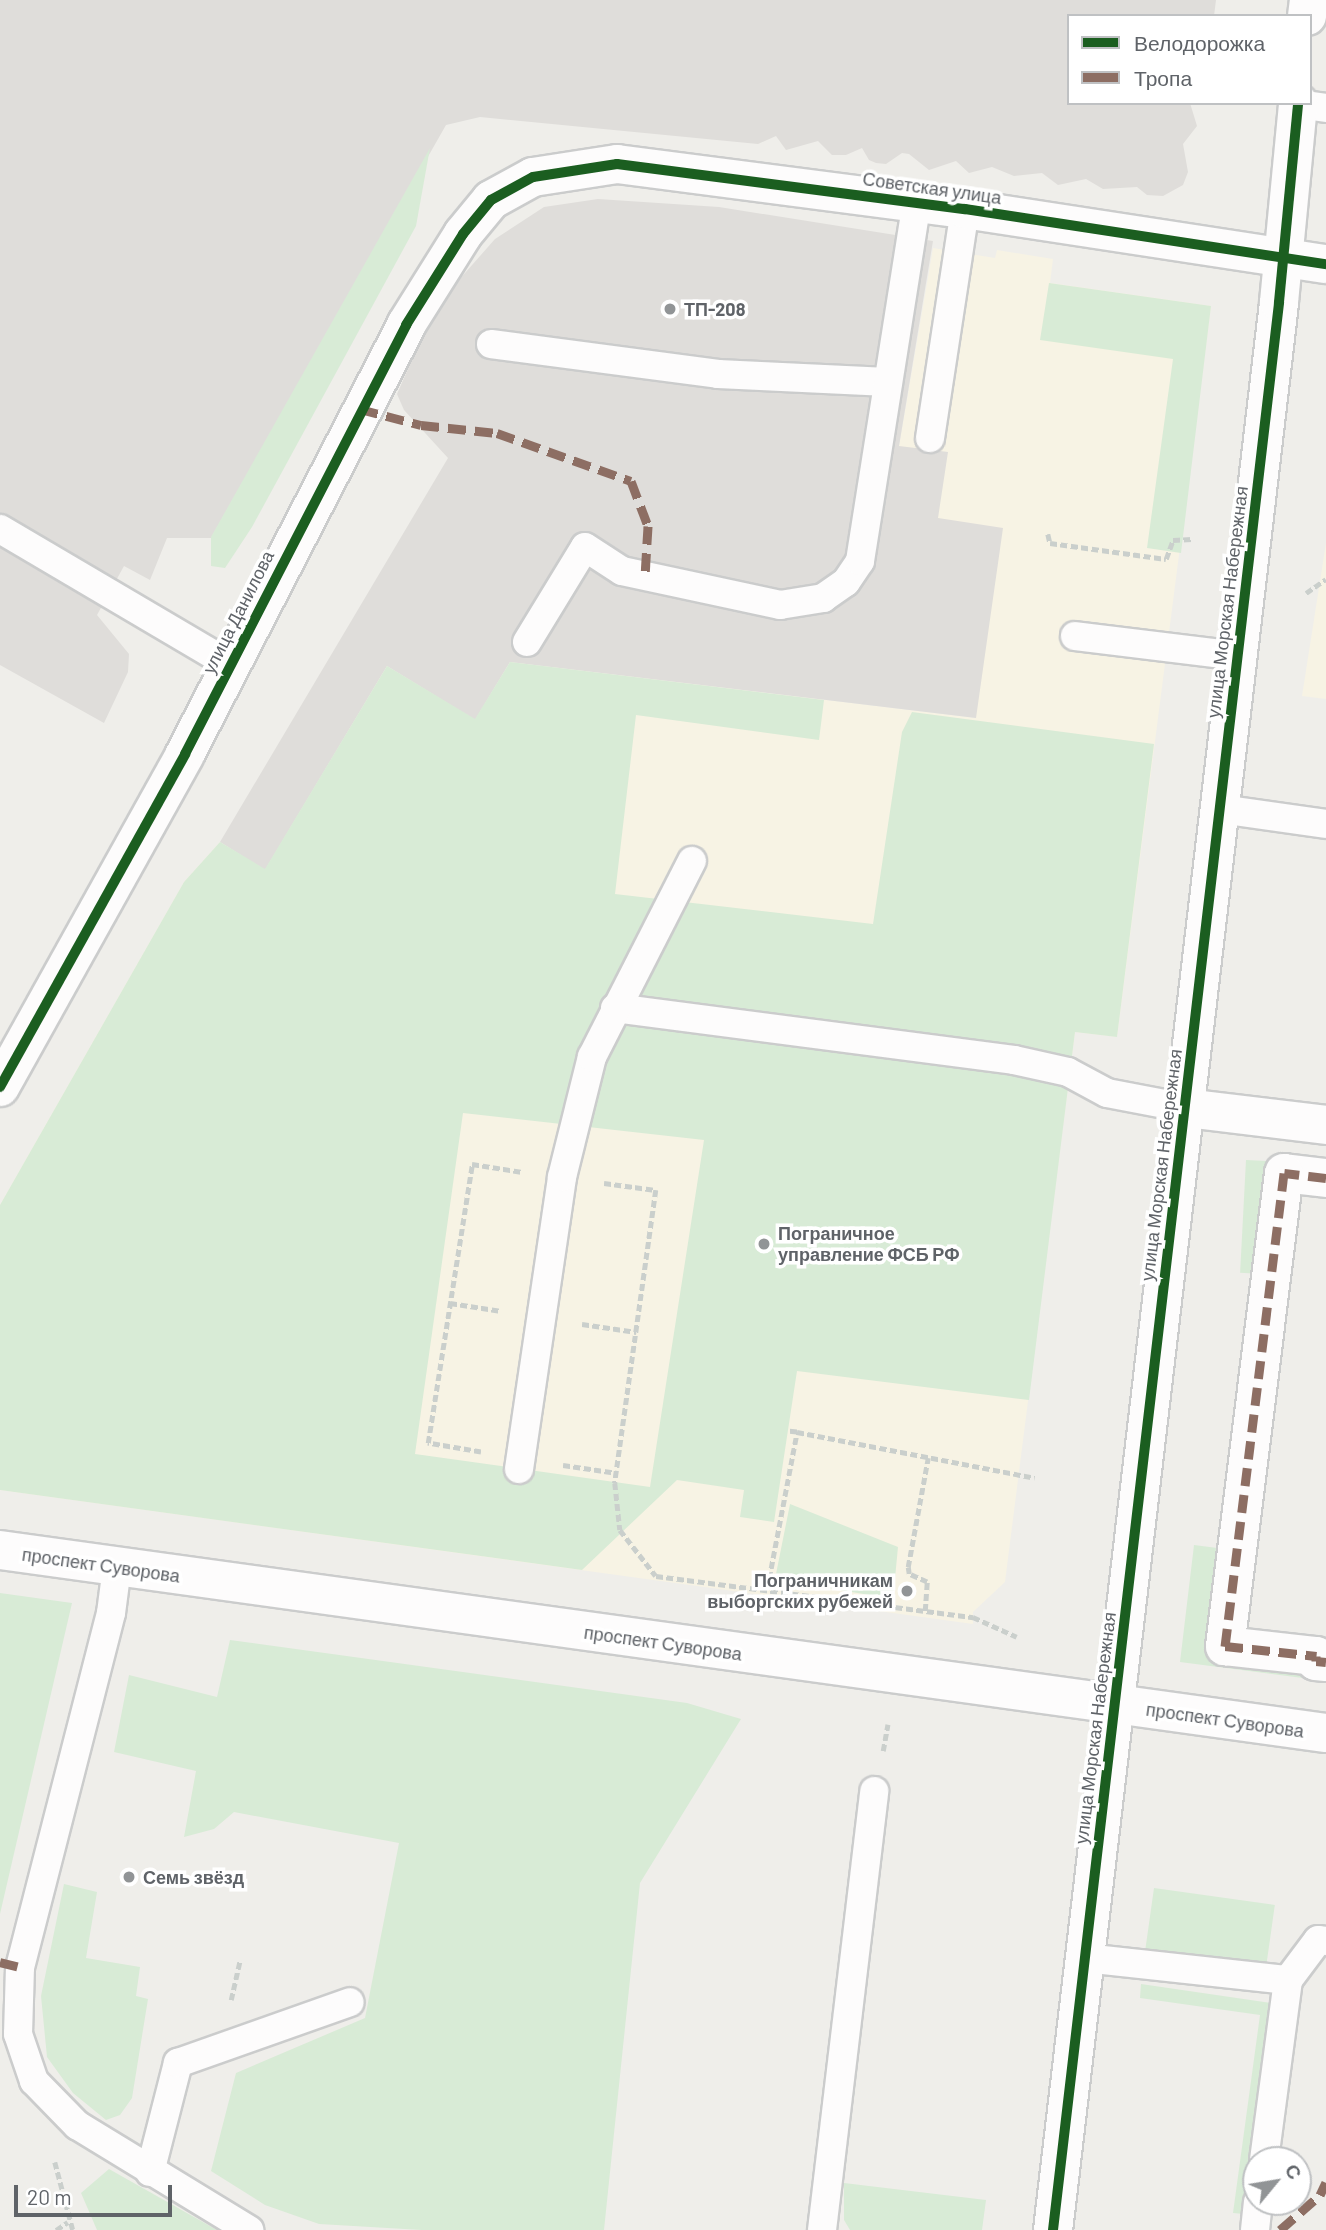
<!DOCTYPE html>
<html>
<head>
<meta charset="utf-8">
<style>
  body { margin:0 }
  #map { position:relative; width:1326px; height:2230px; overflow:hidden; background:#efeeea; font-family:Barlow,sans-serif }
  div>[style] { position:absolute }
  .commercial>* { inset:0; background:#f7f3e4 }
  .industrial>* { inset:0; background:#dfddda }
  .green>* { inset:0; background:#d8ebd6; transform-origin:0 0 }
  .path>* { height:4.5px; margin-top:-2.25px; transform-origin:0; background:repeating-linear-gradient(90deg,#cacfcc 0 7px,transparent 0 10.5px) }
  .roads { filter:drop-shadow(2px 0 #cbcccc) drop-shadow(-2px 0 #cbcccc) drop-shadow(0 2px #cbcccc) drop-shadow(0 -2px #cbcccc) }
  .service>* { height:28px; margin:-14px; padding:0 14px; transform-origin:14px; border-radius:14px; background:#fdfcfc }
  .pedestrian>* { height:38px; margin:-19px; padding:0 19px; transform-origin:19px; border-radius:19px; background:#fdfcfc }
  .minor>* { height:38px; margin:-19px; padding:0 19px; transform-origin:19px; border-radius:19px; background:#fdfcfc }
  .quiet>* { height:9px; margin-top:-4.5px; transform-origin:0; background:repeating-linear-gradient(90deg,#8d6e63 0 18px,transparent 0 27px) }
  .cycleway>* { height:10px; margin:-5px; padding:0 5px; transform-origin:5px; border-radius:5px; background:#1b5e20 }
  .dots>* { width:19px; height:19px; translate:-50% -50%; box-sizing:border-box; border:4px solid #fff; border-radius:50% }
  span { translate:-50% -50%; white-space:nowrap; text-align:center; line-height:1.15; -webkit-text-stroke:7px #fff; paint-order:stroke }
  .street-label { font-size:18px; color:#5f6368 }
  .poi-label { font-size:18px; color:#5f6368; font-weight:700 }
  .left { translate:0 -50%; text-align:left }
  .right { translate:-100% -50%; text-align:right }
  .legend { position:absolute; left:1067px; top:14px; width:245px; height:91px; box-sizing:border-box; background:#fff; border:2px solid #bfc1c3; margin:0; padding:9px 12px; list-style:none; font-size:21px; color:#5f6368 }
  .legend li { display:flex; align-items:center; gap:14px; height:35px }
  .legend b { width:35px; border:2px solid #bfc1c3 }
  .north { position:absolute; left:1242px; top:2146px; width:70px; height:70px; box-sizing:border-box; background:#fff; border:2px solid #bfc1c3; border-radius:50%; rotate:60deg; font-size:19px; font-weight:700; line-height:28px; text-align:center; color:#5f6368 }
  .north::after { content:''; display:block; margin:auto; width:24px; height:32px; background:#919496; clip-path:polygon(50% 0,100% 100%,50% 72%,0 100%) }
  .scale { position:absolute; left:14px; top:2185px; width:158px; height:32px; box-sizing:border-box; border:4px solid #5f6368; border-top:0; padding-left:9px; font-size:21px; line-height:24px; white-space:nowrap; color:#5f6368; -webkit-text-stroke:5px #fff; paint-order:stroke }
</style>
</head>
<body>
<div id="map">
  <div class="commercial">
    <div style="clip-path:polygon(933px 248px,995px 258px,997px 250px,1053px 259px,1050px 283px,1211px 306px,1117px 1037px,1075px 1032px,1005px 1582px,973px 1612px,973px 1624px,0 1490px,0 1205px,184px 882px,220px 842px,265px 869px,387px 666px,475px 719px,510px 662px,976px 718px,938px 518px,899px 446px)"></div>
    <div style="clip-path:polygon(1326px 543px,1326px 699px,1302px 696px)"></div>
  </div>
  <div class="industrial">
    <div style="clip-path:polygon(0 0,1216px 0,1214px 16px,1069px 16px,1069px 103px,1190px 103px,1197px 126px,1183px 144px,1188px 172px,1183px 185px,1163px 196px,1147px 195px,1137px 187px,1103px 189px,1086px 179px,1058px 185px,1042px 173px,1014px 176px,992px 167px,969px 173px,956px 161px,929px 170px,909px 154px,902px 153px,886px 164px,876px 163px,869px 160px,862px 148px,846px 155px,832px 155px,818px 141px,786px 150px,776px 136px,758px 144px,480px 117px,446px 125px,211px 538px,167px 538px,150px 580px,124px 566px,97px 615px,129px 654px,128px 672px,104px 723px,0 665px)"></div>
    <div style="clip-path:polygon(598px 199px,719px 207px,933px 241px,899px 446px,948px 452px,938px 518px,1003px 528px,976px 718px,510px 662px,475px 720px,387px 666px,265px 870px,220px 842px,448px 458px,404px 410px,397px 394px,435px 307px,495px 239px,544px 207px)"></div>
  </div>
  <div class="green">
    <div style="clip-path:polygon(430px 148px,416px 226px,252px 527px,225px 568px,211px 566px,211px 537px)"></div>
    <div style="clip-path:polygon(1049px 283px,1211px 306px,1181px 553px,1147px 548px,1173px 359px,1040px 340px)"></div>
    <div style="clip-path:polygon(evenodd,510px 662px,824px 700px,819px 740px,636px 715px,615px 894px,873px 924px,902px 732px,912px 712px,1154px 744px,1117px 1037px,1075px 1032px,1029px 1400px,797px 1371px,774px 1522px,740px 1517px,744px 1490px,677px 1480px,582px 1570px,0 1490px,0 1205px,184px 882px,220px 842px,265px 869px,387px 666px,475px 719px,510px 662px,463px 1113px,704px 1140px,650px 1487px,415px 1454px,463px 1113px)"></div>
    <div style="left:1246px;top:1160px;width:35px;height:113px;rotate:3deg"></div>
    <div style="clip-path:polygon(790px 1504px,898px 1547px,893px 1599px,775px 1579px)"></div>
    <div style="clip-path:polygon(1194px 1545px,1233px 1550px,1220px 1650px,1326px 1662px,1326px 1681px,1180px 1662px)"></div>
    <div style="clip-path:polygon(0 1593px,72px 1603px,0 1914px)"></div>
    <div style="clip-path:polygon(230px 1640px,687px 1703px,741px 1719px,640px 1883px,604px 2230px,422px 2230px,319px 2224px,265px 2205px,211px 2171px,236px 2073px,365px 2018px,399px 1843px,234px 1812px,214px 1829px,184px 1837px,196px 1771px,114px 1752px,129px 1675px,217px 1697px)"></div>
    <div style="clip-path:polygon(64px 1884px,97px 1892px,86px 1958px,140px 1967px,136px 1996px,148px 1999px,132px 2098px,120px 2115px,106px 2120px,73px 2093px,47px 2057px,41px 1996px)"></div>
    <div style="left:1154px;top:1888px;width:122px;height:65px;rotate:8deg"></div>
    <div style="clip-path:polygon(1141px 1984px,1271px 2003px,1244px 2214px,1233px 2213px,1260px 2015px,1140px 1998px)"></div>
    <div style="clip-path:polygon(109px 2169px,217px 2230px,97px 2230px,81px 2193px)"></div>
    <div style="clip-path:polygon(844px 2183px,986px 2200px,982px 2230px,850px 2230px,844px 2220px)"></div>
  </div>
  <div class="path">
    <div style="left:1048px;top:534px;width:9px;rotate:77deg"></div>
    <div style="left:1050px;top:543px;width:117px;rotate:7.9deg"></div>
    <div style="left:1166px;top:559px;width:20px;rotate:-70deg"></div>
    <div style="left:1173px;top:540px;width:19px;rotate:-3deg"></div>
    <div style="left:1306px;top:593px;width:24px;rotate:-35deg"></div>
    <div style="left:604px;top:1183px;width:52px;rotate:7.7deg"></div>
    <div style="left:656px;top:1190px;width:296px;rotate:98deg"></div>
    <div style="left:615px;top:1483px;width:47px;rotate:83.9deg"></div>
    <div style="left:620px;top:1530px;width:58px;rotate:52deg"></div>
    <div style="left:656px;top:1576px;width:320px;rotate:7.4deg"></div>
    <div style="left:973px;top:1617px;width:48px;rotate:24.4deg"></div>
    <div style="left:450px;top:1303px;width:52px;rotate:8.9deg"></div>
    <div style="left:582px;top:1324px;width:55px;rotate:8.4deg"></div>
    <div style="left:797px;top:1432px;width:242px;rotate:10.9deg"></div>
    <div style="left:481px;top:1452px;width:54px;rotate:-170.4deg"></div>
    <div style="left:428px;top:1443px;width:282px;rotate:-81deg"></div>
    <div style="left:472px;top:1164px;width:51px;rotate:9.1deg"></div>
    <div style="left:563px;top:1465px;width:55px;rotate:8.4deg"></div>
    <div style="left:767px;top:1589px;width:160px;rotate:-79.2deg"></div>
    <div style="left:797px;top:1432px;width:10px;rotate:-174deg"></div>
    <div style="left:925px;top:1611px;width:29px;rotate:-86deg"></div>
    <div style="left:927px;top:1582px;width:20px;rotate:-156deg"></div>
    <div style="left:909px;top:1574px;width:7px;rotate:-98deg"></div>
    <div style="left:908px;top:1567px;width:111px;rotate:-79.6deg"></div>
    <div style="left:883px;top:1751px;width:27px;rotate:-80deg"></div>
    <div style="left:231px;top:2000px;width:41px;rotate:-77.3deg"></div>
    <div style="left:55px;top:2162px;width:70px;rotate:75.2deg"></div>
    <div style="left:56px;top:2230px;width:14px;rotate:-34deg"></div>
  </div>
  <div class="roads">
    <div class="service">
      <div style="left:1298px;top:104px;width:28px;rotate:8deg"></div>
      <div style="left:491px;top:344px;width:229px;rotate:7.5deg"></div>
      <div style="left:718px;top:374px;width:170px;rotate:2.7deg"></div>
      <div style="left:930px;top:438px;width:232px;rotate:-81.3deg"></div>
      <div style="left:0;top:529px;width:268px;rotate:30.5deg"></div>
      <div style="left:1075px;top:636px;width:164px;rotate:7deg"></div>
      <div style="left:527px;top:642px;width:111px;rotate:-58.6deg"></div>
      <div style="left:585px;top:547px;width:44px;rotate:33deg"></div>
      <div style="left:622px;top:571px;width:162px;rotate:12.1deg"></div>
      <div style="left:780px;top:605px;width:44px;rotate:-9.2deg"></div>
      <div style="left:823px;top:598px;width:28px;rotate:-35deg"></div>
      <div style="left:846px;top:582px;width:25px;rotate:-56deg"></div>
      <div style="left:860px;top:561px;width:363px;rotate:-81deg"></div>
      <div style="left:1221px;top:809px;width:106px;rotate:8.1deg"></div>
      <div style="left:615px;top:1008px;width:402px;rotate:7.4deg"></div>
      <div style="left:1014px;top:1060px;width:55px;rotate:12.5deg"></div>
      <div style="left:1068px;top:1072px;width:44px;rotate:28.3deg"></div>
      <div style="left:1107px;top:1093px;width:80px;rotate:10.8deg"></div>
      <div style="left:519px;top:1469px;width:295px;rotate:-81.6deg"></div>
      <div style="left:562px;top:1177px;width:124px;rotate:-76deg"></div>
      <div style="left:592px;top:1057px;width:220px;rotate:-63deg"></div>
      <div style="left:117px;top:1567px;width:46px;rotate:97.4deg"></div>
      <div style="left:111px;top:1613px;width:366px;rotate:104.4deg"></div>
      <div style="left:20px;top:1967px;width:67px;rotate:91.7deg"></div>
      <div style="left:18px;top:2034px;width:50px;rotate:71.2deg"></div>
      <div style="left:34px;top:2081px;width:62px;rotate:45.7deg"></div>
      <div style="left:77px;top:2125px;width:202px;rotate:31.4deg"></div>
      <div style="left:1085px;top:1958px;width:204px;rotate:6.2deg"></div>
      <div style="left:1264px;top:2160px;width:182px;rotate:-82.4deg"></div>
      <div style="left:1288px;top:1980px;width:50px;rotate:-53.1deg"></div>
      <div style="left:1318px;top:1940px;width:8px;rotate:7deg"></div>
      <div style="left:150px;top:2172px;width:113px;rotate:-75.6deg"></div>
      <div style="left:178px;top:2063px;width:182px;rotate:-19.5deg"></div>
      <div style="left:822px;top:2230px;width:442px;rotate:-83.2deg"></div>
      <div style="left:1255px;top:2230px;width:28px;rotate:-84deg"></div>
    </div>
    <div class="pedestrian">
      <div style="left:1326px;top:1178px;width:42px;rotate:-173.2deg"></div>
      <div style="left:1284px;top:1173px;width:477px;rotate:97.1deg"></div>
      <div style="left:1225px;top:1646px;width:92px;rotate:6.3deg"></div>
      <div style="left:1316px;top:1656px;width:5px;rotate:90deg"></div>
      <div style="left:1316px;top:1661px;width:10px;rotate:6deg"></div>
    </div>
    <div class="minor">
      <div style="left:1307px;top:16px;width:16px;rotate:-83deg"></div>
      <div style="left:0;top:1087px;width:381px;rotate:-60.9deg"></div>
      <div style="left:185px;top:754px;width:483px;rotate:-62.7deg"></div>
      <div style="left:406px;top:325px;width:107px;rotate:-57.9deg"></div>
      <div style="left:463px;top:234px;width:44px;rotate:-50.5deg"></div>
      <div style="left:491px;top:200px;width:48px;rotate:-28.7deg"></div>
      <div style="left:533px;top:177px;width:85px;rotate:-8.8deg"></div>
      <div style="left:617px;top:164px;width:351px;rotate:7.4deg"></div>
      <div style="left:965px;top:209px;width:365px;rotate:8.7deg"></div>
      <div style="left:1186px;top:1108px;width:141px;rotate:6.9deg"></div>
      <div style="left:0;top:1550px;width:1339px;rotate:7.86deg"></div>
      <div style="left:1053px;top:2230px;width:1941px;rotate:-83.31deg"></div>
      <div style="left:1279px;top:302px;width:200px;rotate:-84.5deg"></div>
    </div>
  </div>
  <div class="quiet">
    <div style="left:360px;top:409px;width:63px;rotate:14.7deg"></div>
    <div style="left:421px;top:425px;width:76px;rotate:6deg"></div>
    <div style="left:497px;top:433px;width:142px;rotate:19.7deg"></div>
    <div style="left:631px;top:481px;width:48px;rotate:69.3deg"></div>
    <div style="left:648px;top:526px;width:50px;rotate:93.4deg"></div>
    <div style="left:1326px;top:1178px;width:42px;rotate:-173.2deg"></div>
    <div style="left:1284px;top:1173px;width:477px;rotate:97.1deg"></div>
    <div style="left:1225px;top:1646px;width:92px;rotate:6.3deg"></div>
    <div style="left:1316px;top:1656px;width:5px;rotate:90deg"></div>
    <div style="left:1316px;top:1661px;width:10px;rotate:6deg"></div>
    <div style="left:0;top:1962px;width:21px;rotate:14deg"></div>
    <div style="left:1280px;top:2230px;width:53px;rotate:-41.2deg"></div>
    <div style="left:1320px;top:2195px;width:14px;rotate:-65deg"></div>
  </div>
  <div class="cycleway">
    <div style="left:0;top:1087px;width:381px;rotate:-60.9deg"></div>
    <div style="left:185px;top:754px;width:483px;rotate:-62.7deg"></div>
    <div style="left:406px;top:325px;width:107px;rotate:-57.9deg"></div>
    <div style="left:463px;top:234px;width:44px;rotate:-50.5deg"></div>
    <div style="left:491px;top:200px;width:48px;rotate:-28.7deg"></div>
    <div style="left:533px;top:177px;width:85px;rotate:-8.8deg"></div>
    <div style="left:617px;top:164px;width:351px;rotate:7.4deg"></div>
    <div style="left:965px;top:209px;width:365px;rotate:8.7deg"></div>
    <div style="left:1053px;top:2230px;width:1941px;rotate:-83.31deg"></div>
    <div style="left:1279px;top:302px;width:200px;rotate:-84.5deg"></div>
  </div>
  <div class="dots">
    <div style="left:670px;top:309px;background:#919496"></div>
    <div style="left:764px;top:1244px;background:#919496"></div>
    <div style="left:907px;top:1591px;background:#919496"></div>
    <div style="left:129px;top:1877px;background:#919496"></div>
  </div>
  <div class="street-label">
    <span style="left:932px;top:188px;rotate:8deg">Советская улица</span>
    <span style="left:1227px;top:602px;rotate:-83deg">улица Морская Набережная</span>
    <span style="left:238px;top:612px;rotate:-63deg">улица Данилова</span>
    <span style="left:1161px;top:1165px;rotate:-83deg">улица Морская Набережная</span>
    <span style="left:101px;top:1565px;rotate:8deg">проспект Суворова</span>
    <span style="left:663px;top:1643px;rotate:8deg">проспект Суворова</span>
    <span style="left:1225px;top:1720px;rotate:8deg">проспект Суворова</span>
    <span style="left:1095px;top:1728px;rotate:-83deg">улица Морская Набережная</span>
  </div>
  <div class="poi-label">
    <span class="left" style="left:684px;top:309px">ТП-208</span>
    <span class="left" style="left:778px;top:1244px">Пограничное<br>управление ФСБ РФ</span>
    <span class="right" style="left:893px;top:1591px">Пограничникам<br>выборгских рубежей</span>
    <span class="left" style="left:143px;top:1877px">Семь звёзд</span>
  </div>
  <ul class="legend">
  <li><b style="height:9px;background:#1b5e20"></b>Велодорожка</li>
  <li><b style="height:9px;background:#8d6e63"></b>Тропа</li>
  </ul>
  <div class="north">С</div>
  <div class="scale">20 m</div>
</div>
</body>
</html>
